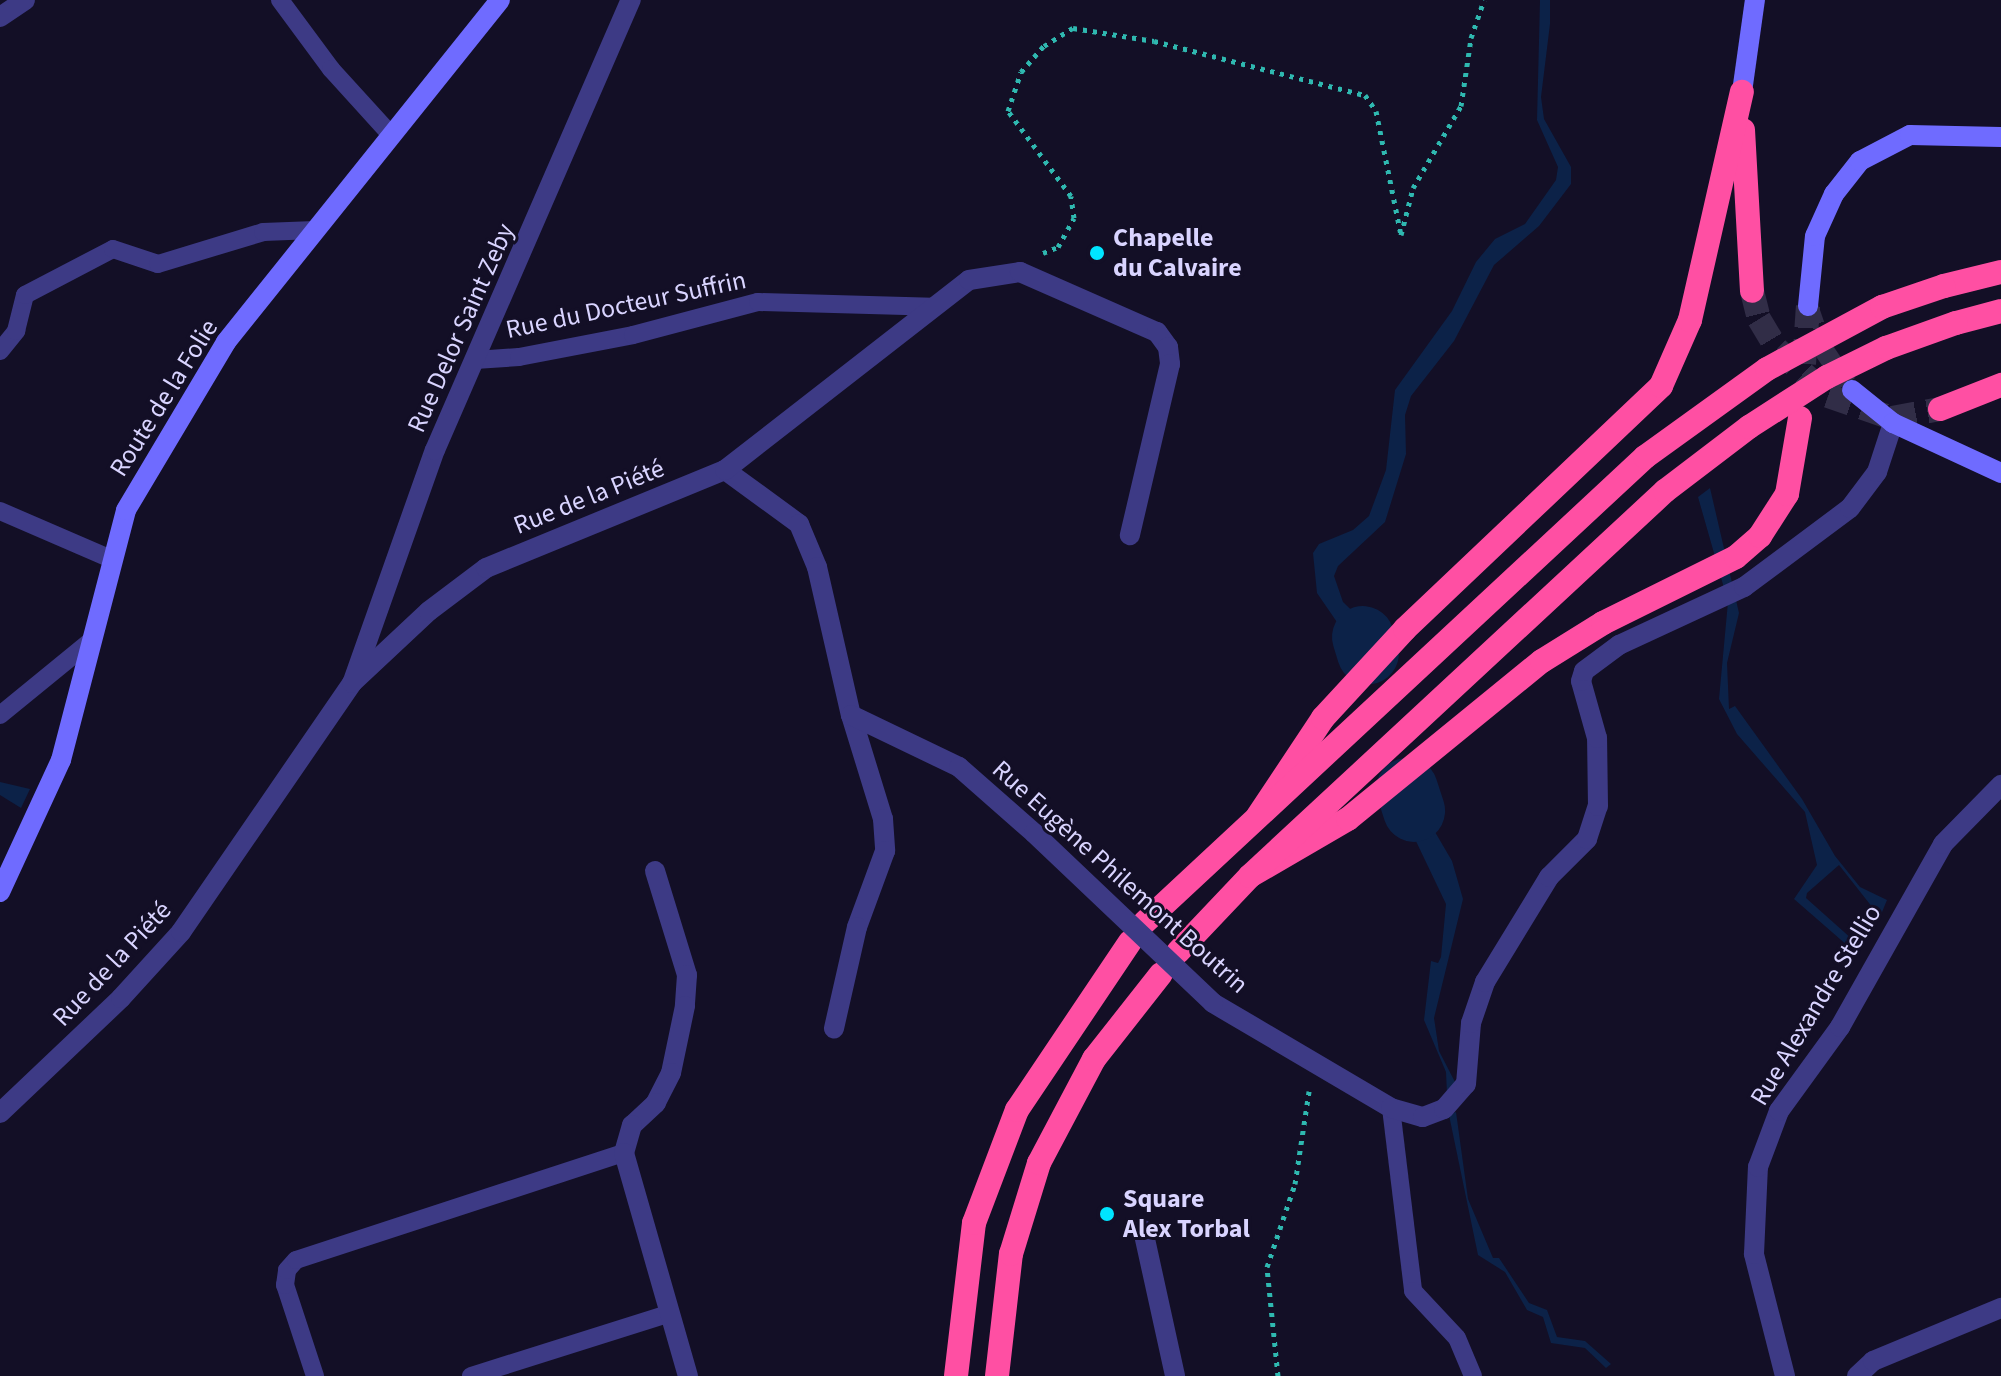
<!DOCTYPE html>
<html>
<head>
<meta charset="utf-8">
<style>
  body { margin:0 }
  #map { position:relative; width:2001px; height:1376px; overflow:hidden; background:#130f26; font-family:"Source Sans 3",sans-serif }
  div>[style] { position:absolute }
  .water>* { inset:0; background:#0c2248 }
  .river>* { height:62px; margin:-31px; padding:0 31px; transform-origin:31px; border-radius:31px; background:#0c2248 }
  .secondary-tunnel>* { height:20px; margin-top:-10px; transform-origin:0; background:repeating-linear-gradient(90deg,#312d47 0 20px,transparent 0 30px) }
  .highway-tunnel>* { height:24px; margin-top:-12px; transform-origin:0; background:repeating-linear-gradient(90deg,#312d47 0 24px,transparent 0 36px) }
  .path>* { height:5px; margin-top:-2.5px; transform-origin:0; background:repeating-linear-gradient(90deg,#2fb8b0 0 4px,transparent 0 10px) }
  .lane>* { height:18px; margin:-9px; padding:0 9px; transform-origin:9px; border-radius:9px; background:#3d3a85 }
  .street>* { height:20px; margin:-10px; padding:0 10px; transform-origin:10px; border-radius:10px; background:#3d3a85 }
  .secondary>* { height:20px; margin:-10px; padding:0 10px; transform-origin:10px; border-radius:10px; background:#6f6bff }
  .highway>* { height:24px; margin:-12px; padding:0 12px; transform-origin:12px; border-radius:12px; background:#ff4fa3 }
  .street-bridge>* { height:20px; margin:-10px; padding:0 10px; transform-origin:10px; border-radius:10px; background:#3d3a85 }
  .highway-bridge>* { height:24px; margin:-12px; padding:0 12px; transform-origin:12px; border-radius:12px; background:#ff4fa3 }
  .dots>* { width:22px; height:22px; translate:-50% -50%; box-sizing:border-box; border:4px solid #130f26; border-radius:50% }
  span { translate:-50% -50%; white-space:nowrap; text-align:center; line-height:1.15; -webkit-text-stroke:6px #130f26; paint-order:stroke }
  .poi-label { font-size:26px; color:#d9d4ff; font-weight:700 }
  .left { translate:0 -50%; text-align:left }
  .street-label { font-size:26px; color:#d9d4ff }
</style>
</head>
<body>
<div id="map">
  <div class="water">
    <div style="clip-path:polygon(1540px 0,1550px 0,1550px 24px,1541px 97px,1544px 119px,1571px 167px,1571px 184px,1539px 226px,1494px 265px,1454px 341px,1411px 396px,1405px 415px,1406px 454px,1385px 522px,1338px 566px,1334px 576px,1343px 602px,1371px 629px,1352px 644px,1317px 593px,1313px 553px,1319px 544px,1353px 530px,1369px 516px,1386px 470px,1395px 390px,1452px 311px,1476px 262px,1495px 239px,1525px 224px,1556px 180px,1558px 167px,1537px 120px)"></div>
    <div style="clip-path:polygon(1710px 488px,1739px 613px,1727px 663px,1729px 709px,1735px 706px,1802px 799px,1835px 856px,1860px 887px,1887px 900px,1880px 917px,1839px 865px,1807px 893px,1806px 898px,1862px 948px,1856px 953px,1794px 899px,1817px 865px,1805px 812px,1737px 734px,1719px 699px,1728px 602px,1698px 497px)"></div>
    <div style="clip-path:polygon(0 782px,30px 789px,21px 808px,0 795px)"></div>
    <div style="clip-path:polygon(1421px 808px,1452px 861px,1463px 899px,1434px 1018px,1439px 1051px,1455px 1082px,1447px 1094px,1446px 1072px,1424px 1020px,1431px 961px,1438px 963px,1441px 957px,1446px 904px,1403px 814px)"></div>
    <div style="clip-path:polygon(1456px 1112px,1468px 1199px,1493px 1258px,1499px 1258px,1529px 1303px,1547px 1310px,1557px 1337px,1585px 1341px,1611px 1364px,1606px 1368px,1585px 1348px,1551px 1343px,1543px 1317px,1527px 1310px,1505px 1272px,1478px 1255px,1449px 1115px)"></div>
  </div>
  <div class="river">
    <div style="left:1363px;top:637px;width:17px;rotate:73deg"></div>
    <div style="left:1407px;top:789px;width:23px;rotate:72deg"></div>
  </div>
  <div class="secondary-tunnel">
    <div style="left:1808px;top:306px;width:46px;rotate:70.8deg"></div>
    <div style="left:1823px;top:349px;width:42px;rotate:55.6deg"></div>
  </div>
  <div class="highway-tunnel">
    <div style="left:1752px;top:291px;width:29px;rotate:76deg"></div>
    <div style="left:1759px;top:319px;width:35px;rotate:59deg"></div>
    <div style="left:1777px;top:349px;width:69px;rotate:42.7deg"></div>
    <div style="left:1828px;top:396px;width:68px;rotate:19deg"></div>
    <div style="left:1892px;top:418px;width:49px;rotate:-10.6deg"></div>
    <div style="left:1804px;top:364px;width:58px;rotate:-86.1deg"></div>
  </div>
  <div class="path">
    <div style="left:1043px;top:253px;width:16px;rotate:-22deg"></div>
    <div style="left:1058px;top:247px;width:33px;rotate:-61deg"></div>
    <div style="left:1074px;top:218px;width:22px;rotate:-98deg"></div>
    <div style="left:1071px;top:196px;width:106px;rotate:-126.5deg"></div>
    <div style="left:1008px;top:111px;width:41px;rotate:-71.6deg"></div>
    <div style="left:1021px;top:72px;width:35px;rotate:-49deg"></div>
    <div style="left:1044px;top:46px;width:34px;rotate:-32deg"></div>
    <div style="left:1073px;top:28px;width:82px;rotate:9.1deg"></div>
    <div style="left:1154px;top:41px;width:218px;rotate:14.4deg"></div>
    <div style="left:1365px;top:95px;width:19px;rotate:55deg"></div>
    <div style="left:1376px;top:111px;width:126px;rotate:78.6deg"></div>
    <div style="left:1401px;top:235px;width:49px;rotate:-75.7deg"></div>
    <div style="left:1413px;top:188px;width:95px;rotate:-59.7deg"></div>
    <div style="left:1461px;top:106px;width:69px;rotate:-81.6deg"></div>
    <div style="left:1471px;top:38px;width:40px;rotate:-71.1deg"></div>
    <div style="left:1278px;top:1376px;width:110px;rotate:-95.8deg"></div>
    <div style="left:1267px;top:1267px;width:88px;rotate:-71.4deg"></div>
    <div style="left:1295px;top:1184px;width:94px;rotate:-81.4deg"></div>
  </div>
  <div class="lane">
    <div style="left:280px;top:0;width:86px;rotate:53.5deg"></div>
    <div style="left:331px;top:69px;width:89px;rotate:47.7deg"></div>
    <div style="left:0;top:351px;width:26px;rotate:-51deg"></div>
    <div style="left:16px;top:331px;width:37px;rotate:-76deg"></div>
    <div style="left:25px;top:295px;width:99px;rotate:-27.6deg"></div>
    <div style="left:113px;top:249px;width:47px;rotate:18.4deg"></div>
    <div style="left:158px;top:264px;width:110px;rotate:-16.9deg"></div>
    <div style="left:263px;top:232px;width:52px;rotate:-2.2deg"></div>
    <div style="left:475px;top:360px;width:44px;rotate:-3.9deg"></div>
    <div style="left:519px;top:357px;width:116px;rotate:-10.9deg"></div>
    <div style="left:633px;top:335px;width:129px;rotate:-14.8deg"></div>
    <div style="left:758px;top:302px;width:174px;rotate:1.6deg"></div>
    <div style="left:0;top:511px;width:123px;rotate:23.4deg"></div>
    <div style="left:0;top:715px;width:119px;rotate:-39.2deg"></div>
    <div style="left:1391px;top:1108px;width:184px;rotate:83.1deg"></div>
    <div style="left:1413px;top:1291px;width:64px;rotate:46.9deg"></div>
    <div style="left:1457px;top:1338px;width:41px;rotate:67.2deg"></div>
    <div style="left:315px;top:1376px;width:96px;rotate:-108.2deg"></div>
    <div style="left:285px;top:1285px;width:15px;rotate:-82deg"></div>
    <div style="left:287px;top:1270px;width:13px;rotate:-48deg"></div>
    <div style="left:296px;top:1260px;width:345px;rotate:-18.1deg"></div>
    <div style="left:471px;top:1376px;width:207px;rotate:-17.5deg"></div>
  </div>
  <div class="street">
    <div style="left:0;top:17px;width:30px;rotate:-34deg"></div>
    <div style="left:725px;top:470px;width:92px;rotate:36.1deg"></div>
    <div style="left:799px;top:524px;width:47px;rotate:67.3deg"></div>
    <div style="left:817px;top:567px;width:152px;rotate:77.1deg"></div>
    <div style="left:851px;top:715px;width:109px;rotate:72.9deg"></div>
    <div style="left:883px;top:819px;width:32px;rotate:86deg"></div>
    <div style="left:885px;top:851px;width:81px;rotate:110.2deg"></div>
    <div style="left:857px;top:927px;width:104px;rotate:102.8deg"></div>
    <div style="left:353px;top:681px;width:245px;rotate:-70.5deg"></div>
    <div style="left:435px;top:450px;width:491px;rotate:-66.5deg"></div>
    <div style="left:851px;top:715px;width:120px;rotate:25.7deg"></div>
    <div style="left:959px;top:767px;width:100px;rotate:41.3deg"></div>
    <div style="left:655px;top:871px;width:109px;rotate:72.9deg"></div>
    <div style="left:687px;top:975px;width:31px;rotate:94deg"></div>
    <div style="left:685px;top:1006px;width:68px;rotate:101.8deg"></div>
    <div style="left:671px;top:1073px;width:34px;rotate:117deg"></div>
    <div style="left:656px;top:1103px;width:33px;rotate:137deg"></div>
    <div style="left:632px;top:1125px;width:29px;rotate:106deg"></div>
    <div style="left:624px;top:1153px;width:232px;rotate:74deg"></div>
    <div style="left:1213px;top:1003px;width:207px;rotate:30.5deg"></div>
    <div style="left:1391px;top:1108px;width:33px;rotate:16deg"></div>
    <div style="left:1423px;top:1117px;width:22px;rotate:-21deg"></div>
    <div style="left:1444px;top:1109px;width:33px;rotate:-49deg"></div>
    <div style="left:1466px;top:1084px;width:61px;rotate:-85.3deg"></div>
    <div style="left:1471px;top:1023px;width:43px;rotate:-71.1deg"></div>
    <div style="left:1485px;top:982px;width:123px;rotate:-58.6deg"></div>
    <div style="left:1549px;top:877px;width:54px;rotate:-45deg"></div>
    <div style="left:1587px;top:839px;width:35px;rotate:-72deg"></div>
    <div style="left:1598px;top:806px;width:68px;rotate:-90.8deg"></div>
    <div style="left:1597px;top:738px;width:59px;rotate:-105.7deg"></div>
    <div style="left:1581px;top:681px;width:10px;rotate:-73deg"></div>
    <div style="left:1584px;top:671px;width:44px;rotate:-36.6deg"></div>
    <div style="left:1619px;top:645px;width:138px;rotate:-24.9deg"></div>
    <div style="left:1744px;top:587px;width:132px;rotate:-36.7deg"></div>
    <div style="left:1850px;top:508px;width:45px;rotate:-53.1deg"></div>
    <div style="left:1877px;top:472px;width:52px;rotate:-71.9deg"></div>
    <div style="left:0;top:1113px;width:167px;rotate:-43.5deg"></div>
    <div style="left:121px;top:998px;width:89px;rotate:-47.7deg"></div>
    <div style="left:181px;top:932px;width:302px;rotate:-55.5deg"></div>
    <div style="left:352px;top:683px;width:105px;rotate:-43.1deg"></div>
    <div style="left:429px;top:611px;width:71px;rotate:-37deg"></div>
    <div style="left:486px;top:568px;width:258px;rotate:-22.3deg"></div>
    <div style="left:725px;top:470px;width:309px;rotate:-37.9deg"></div>
    <div style="left:969px;top:280px;width:52px;rotate:-8.9deg"></div>
    <div style="left:1020px;top:272px;width:150px;rotate:23.7deg"></div>
    <div style="left:1157px;top:332px;width:19px;rotate:54deg"></div>
    <div style="left:1168px;top:347px;width:17px;rotate:83deg"></div>
    <div style="left:1170px;top:364px;width:176px;rotate:103.2deg"></div>
    <div style="left:1143px;top:1230px;width:149px;rotate:77.6deg"></div>
    <div style="left:1785px;top:1376px;width:126px;rotate:-104.3deg"></div>
    <div style="left:1754px;top:1254px;width:87px;rotate:-87.4deg"></div>
    <div style="left:1758px;top:1167px;width:60px;rotate:-69.4deg"></div>
    <div style="left:1779px;top:1111px;width:104px;rotate:-54deg"></div>
    <div style="left:1840px;top:1027px;width:210px;rotate:-60.6deg"></div>
    <div style="left:1943px;top:844px;width:83px;rotate:-45.5deg"></div>
    <div style="left:1857px;top:1376px;width:22px;rotate:-43deg"></div>
    <div style="left:1873px;top:1361px;width:139px;rotate:-22.5deg"></div>
  </div>
  <div class="secondary">
    <div style="left:1742px;top:92px;width:93px;rotate:-82deg"></div>
    <div style="left:1808px;top:306px;width:70px;rotate:-84.3deg"></div>
    <div style="left:1815px;top:236px;width:46px;rotate:-65.7deg"></div>
    <div style="left:1834px;top:194px;width:42px;rotate:-51.8deg"></div>
    <div style="left:1860px;top:161px;width:56px;rotate:-27.5deg"></div>
    <div style="left:1910px;top:135px;width:91px;rotate:1.3deg"></div>
    <div style="left:1852px;top:390px;width:53px;rotate:38.8deg"></div>
    <div style="left:1893px;top:423px;width:119px;rotate:24.8deg"></div>
    <div style="left:0;top:892px;width:145px;rotate:-65.2deg"></div>
    <div style="left:61px;top:760px;width:258px;rotate:-75.4deg"></div>
    <div style="left:126px;top:510px;width:196px;rotate:-59.2deg"></div>
    <div style="left:226px;top:342px;width:438px;rotate:-51.3deg"></div>
  </div>
  <div class="highway">
    <div style="left:1743px;top:130px;width:161px;rotate:86.8deg"></div>
    <div style="left:1944px;top:286px;width:59px;rotate:-13.8deg"></div>
    <div style="left:1956px;top:323px;width:47px;rotate:-14.9deg"></div>
    <div style="left:1940px;top:409px;width:66px;rotate:-21.5deg"></div>
    <div style="left:1258px;top:816px;width:118px;rotate:-56.4deg"></div>
    <div style="left:1323px;top:718px;width:121px;rotate:-47.3deg"></div>
    <div style="left:1405px;top:629px;width:353px;rotate:-43.5deg"></div>
    <div style="left:1661px;top:386px;width:72px;rotate:-66.3deg"></div>
    <div style="left:1690px;top:320px;width:234px;rotate:-77.2deg"></div>
    <div style="left:1250px;top:876px;width:113px;rotate:-30.2deg"></div>
    <div style="left:1348px;top:819px;width:250px;rotate:-39.2deg"></div>
    <div style="left:1542px;top:661px;width:72px;rotate:-31.9deg"></div>
    <div style="left:1603px;top:623px;width:148px;rotate:-26.4deg"></div>
    <div style="left:1736px;top:557px;width:32px;rotate:-41deg"></div>
    <div style="left:1760px;top:536px;width:50px;rotate:-57.3deg"></div>
    <div style="left:1787px;top:494px;width:77px;rotate:-80.3deg"></div>
    <div style="left:1145px;top:922px;width:683px;rotate:-42.92deg"></div>
    <div style="left:1178px;top:952px;width:105px;rotate:-46.5deg"></div>
    <div style="left:1250px;top:876px;width:566px;rotate:-42.85deg"></div>
    <div style="left:956px;top:1376px;width:154px;rotate:-83.3deg"></div>
    <div style="left:974px;top:1223px;width:121px;rotate:-69.2deg"></div>
    <div style="left:1017px;top:1110px;width:202px;rotate:-56.1deg"></div>
    <div style="left:997px;top:1376px;width:123px;rotate:-83.5deg"></div>
    <div style="left:1011px;top:1254px;width:95px;rotate:-72.9deg"></div>
    <div style="left:1039px;top:1163px;width:118px;rotate:-62.1deg"></div>
    <div style="left:1094px;top:1059px;width:108px;rotate:-51.8deg"></div>
  </div>
  <div class="street-bridge">
    <div style="left:1034px;top:833px;width:247px;rotate:43.5deg"></div>
  </div>
  <div class="highway-bridge">
    <div style="left:1645px;top:457px;width:150px;rotate:-35.8deg"></div>
    <div style="left:1767px;top:369px;width:131px;rotate:-28.3deg"></div>
    <div style="left:1882px;top:307px;width:65px;rotate:-18.7deg"></div>
    <div style="left:1665px;top:491px;width:106px;rotate:-37.3deg"></div>
    <div style="left:1749px;top:427px;width:93px;rotate:-32.7deg"></div>
    <div style="left:1827px;top:377px;width:66px;rotate:-26.2deg"></div>
    <div style="left:1886px;top:348px;width:74px;rotate:-19.7deg"></div>
  </div>
  <div class="dots">
    <div style="left:1097px;top:253px;background:#00e5ff"></div>
    <div style="left:1107px;top:1214px;background:#00e5ff"></div>
  </div>
  <div class="poi-label">
    <span class="left" style="left:1113px;top:253px">Chapelle<br>du Calvaire</span>
    <span class="left" style="left:1123px;top:1214px">Square<br>Alex Torbal</span>
  </div>
  <div class="street-label">
    <span style="left:626px;top:305px;rotate:-12deg">Rue du Docteur Suffrin</span>
    <span style="left:461px;top:328px;rotate:-66deg">Rue Delor Saint Zeby</span>
    <span style="left:164px;top:398px;rotate:-58deg">Route de la Folie</span>
    <span style="left:589px;top:497px;rotate:-22deg">Rue de la Piété</span>
    <span style="left:1120px;top:877px;rotate:42deg">Rue Eugène Philemont Boutrin</span>
    <span style="left:112px;top:964px;rotate:-47deg">Rue de la Piété</span>
    <span style="left:1816px;top:1005px;rotate:-59deg">Rue Alexandre Stellio</span>
  </div>
</div>
</body>
</html>
